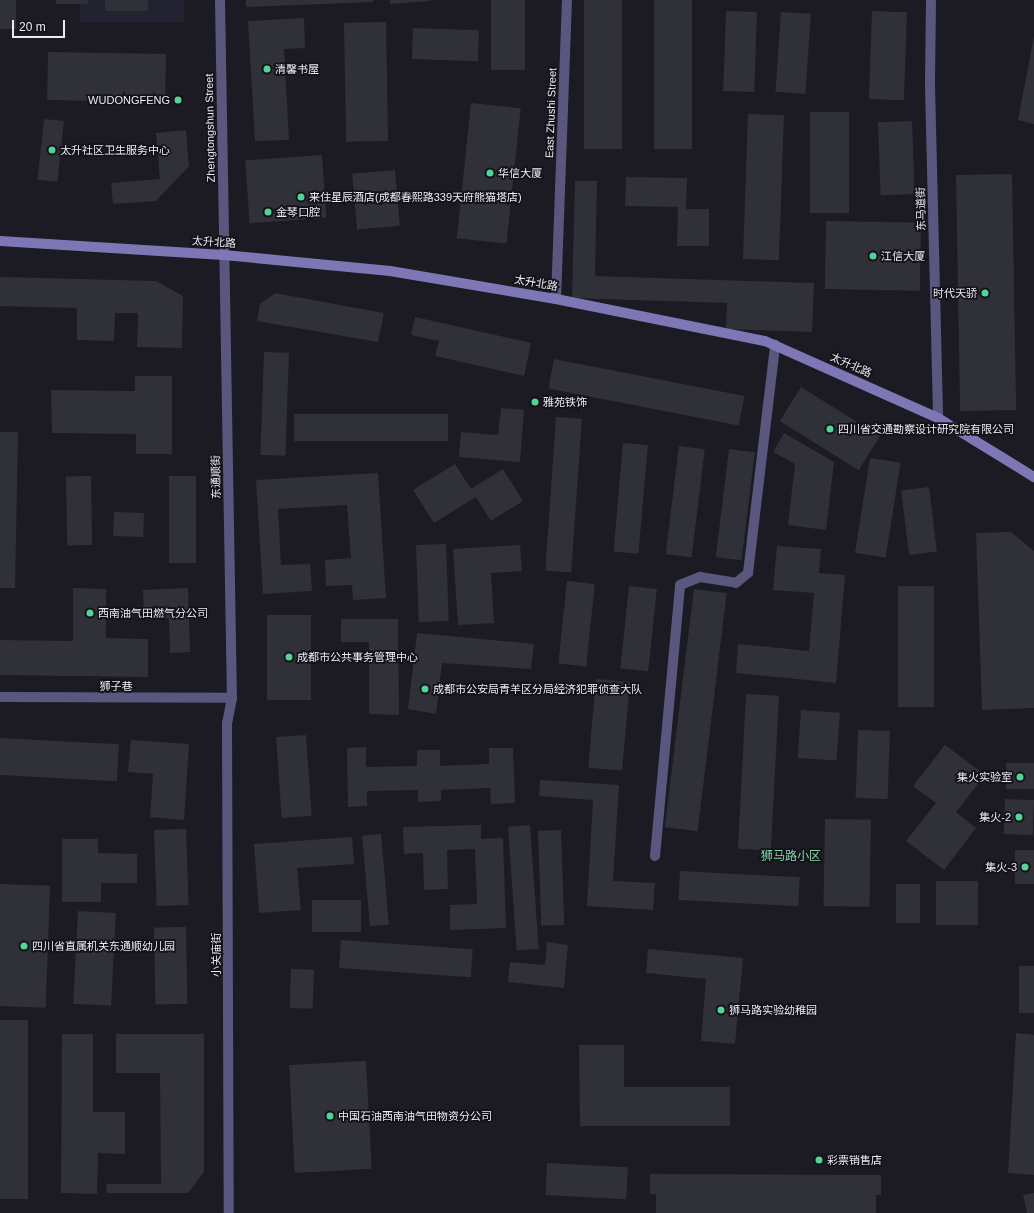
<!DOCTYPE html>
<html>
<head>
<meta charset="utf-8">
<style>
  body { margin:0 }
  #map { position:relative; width:1034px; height:1213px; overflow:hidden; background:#1c1b23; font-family:Arial,"Noto Sans SC",sans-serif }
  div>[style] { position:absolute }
  .built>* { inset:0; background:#232230; transform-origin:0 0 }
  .building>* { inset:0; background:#303039; transform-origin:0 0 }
  .minor>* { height:10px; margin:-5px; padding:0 5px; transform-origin:5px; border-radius:5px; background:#5a577e }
  .tertiary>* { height:10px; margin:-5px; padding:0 5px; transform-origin:5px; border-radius:5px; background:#5a577e }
  .secondary>* { height:10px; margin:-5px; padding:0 5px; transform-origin:5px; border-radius:5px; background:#7e77b6 }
  .dots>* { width:11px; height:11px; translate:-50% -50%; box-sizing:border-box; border:2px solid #13121a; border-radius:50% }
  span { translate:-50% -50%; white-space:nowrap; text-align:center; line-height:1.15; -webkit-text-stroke:3.5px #13121a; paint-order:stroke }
  .poi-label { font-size:11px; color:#ebebf0 }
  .left { translate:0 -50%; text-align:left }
  .right { translate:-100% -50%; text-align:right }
  .street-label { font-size:11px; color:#ebebf0 }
  .neighbourhood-label { font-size:12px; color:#84d5aa }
  .scale { position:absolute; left:12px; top:20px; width:53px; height:18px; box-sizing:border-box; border:2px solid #ebebf0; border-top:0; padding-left:5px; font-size:12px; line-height:14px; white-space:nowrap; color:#ebebf0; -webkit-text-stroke:3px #13121a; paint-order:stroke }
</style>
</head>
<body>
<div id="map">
  <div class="built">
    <div style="left:80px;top:0;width:104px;height:22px"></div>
  </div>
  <div class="building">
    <div style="left:0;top:0;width:16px;height:29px"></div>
    <div style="left:56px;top:0;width:32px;height:4px"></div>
    <div style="left:105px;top:0;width:43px;height:11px"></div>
    <div style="clip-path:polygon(246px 0,373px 0,373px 2px,246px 7px)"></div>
    <div style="clip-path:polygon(390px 0,430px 0,430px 1px,390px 4px)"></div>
    <div style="left:491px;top:0;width:34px;height:70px"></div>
    <div style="left:584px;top:0;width:38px;height:149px"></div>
    <div style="left:654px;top:0;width:38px;height:149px"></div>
    <div style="left:726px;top:11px;width:31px;height:80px;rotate:2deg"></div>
    <div style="left:872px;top:11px;width:35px;height:88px;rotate:2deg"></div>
    <div style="left:781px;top:12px;width:30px;height:80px;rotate:4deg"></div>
    <div style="clip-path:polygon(304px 18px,305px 48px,284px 49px,289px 140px,255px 141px,248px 21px)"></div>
    <div style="left:386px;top:22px;width:119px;height:42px;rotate:89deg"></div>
    <div style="left:413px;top:28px;width:66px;height:31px;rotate:2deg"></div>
    <div style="clip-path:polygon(1034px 36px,1034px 124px,1018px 120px)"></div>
    <div style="left:48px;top:52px;width:118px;height:48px;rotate:1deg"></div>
    <div style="left:471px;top:103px;width:50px;height:136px;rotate:6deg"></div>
    <div style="left:810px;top:112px;width:39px;height:101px"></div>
    <div style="left:748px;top:114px;width:36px;height:145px;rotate:2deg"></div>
    <div style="left:44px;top:119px;width:20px;height:61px;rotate:6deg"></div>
    <div style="left:912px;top:121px;width:73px;height:34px;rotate:88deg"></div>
    <div style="clip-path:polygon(186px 130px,189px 166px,156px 201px,113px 204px,111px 183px,160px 179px,156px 133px)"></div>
    <div style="left:322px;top:155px;width:63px;height:77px;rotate:86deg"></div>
    <div style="left:395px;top:170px;width:56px;height:43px;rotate:85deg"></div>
    <div style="left:1012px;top:174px;width:236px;height:56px;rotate:89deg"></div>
    <div style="clip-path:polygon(626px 177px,687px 178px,686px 209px,709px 209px,709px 246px,677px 246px,678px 207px,625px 206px)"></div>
    <div style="clip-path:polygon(575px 181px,597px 181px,595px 276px,814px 283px,812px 332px,726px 329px,727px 303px,572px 298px)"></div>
    <div style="left:826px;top:221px;width:95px;height:68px;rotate:1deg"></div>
    <div style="clip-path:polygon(0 277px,156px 281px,183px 296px,182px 348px,137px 347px,138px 313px,115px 313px,114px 341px,77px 340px,77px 308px,0 306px)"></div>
    <div style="clip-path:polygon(275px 293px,384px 313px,378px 342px,257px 321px,260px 304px)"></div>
    <div style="clip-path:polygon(415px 317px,531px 343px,524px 376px,435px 356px,439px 341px,411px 335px)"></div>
    <div style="left:264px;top:352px;width:25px;height:103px;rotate:2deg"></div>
    <div style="left:554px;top:359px;width:194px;height:30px;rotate:11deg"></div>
    <div style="clip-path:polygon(135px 376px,172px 376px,172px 454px,136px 454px,136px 434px,52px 433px,51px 390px,135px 391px)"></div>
    <div style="left:801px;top:387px;width:93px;height:40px;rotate:32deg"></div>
    <div style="clip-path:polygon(501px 408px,524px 410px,520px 462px,459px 457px,461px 432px,498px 435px)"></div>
    <div style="left:448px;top:414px;width:27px;height:154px;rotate:90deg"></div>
    <div style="left:556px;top:417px;width:26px;height:154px;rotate:4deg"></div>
    <div style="clip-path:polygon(0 432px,18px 432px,15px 588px,0 588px)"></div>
    <div style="clip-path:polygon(784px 433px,834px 462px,826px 530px,788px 525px,795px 464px,773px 452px)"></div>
    <div style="left:623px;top:443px;width:25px;height:109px;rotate:5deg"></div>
    <div style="left:679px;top:446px;width:26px;height:109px;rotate:7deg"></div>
    <div style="left:729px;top:449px;width:26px;height:109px;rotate:7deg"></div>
    <div style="left:870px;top:458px;width:31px;height:96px;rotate:9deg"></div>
    <div style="clip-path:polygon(455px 464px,471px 489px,503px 469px,523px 501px,491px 521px,476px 497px,434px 523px,413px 490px)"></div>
    <div style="clip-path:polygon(378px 473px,386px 598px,353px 600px,352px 585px,326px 586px,325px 560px,351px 558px,347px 505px,278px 509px,281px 565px,310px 564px,312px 591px,263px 594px,256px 480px)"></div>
    <div style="left:91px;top:476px;width:69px;height:25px;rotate:89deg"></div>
    <div style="left:169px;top:476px;width:27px;height:87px"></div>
    <div style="left:929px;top:487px;width:65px;height:28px;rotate:83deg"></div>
    <div style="left:114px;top:512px;width:30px;height:24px;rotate:2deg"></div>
    <div style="clip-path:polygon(1011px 532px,1034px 551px,1034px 708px,982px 710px,976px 533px)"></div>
    <div style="left:446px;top:544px;width:77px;height:30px;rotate:88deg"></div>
    <div style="clip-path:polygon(520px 545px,522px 571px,491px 573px,494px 623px,458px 625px,453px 549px)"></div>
    <div style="clip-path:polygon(777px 546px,821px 549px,819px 573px,845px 575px,836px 683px,736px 673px,738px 644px,809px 651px,814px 593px,773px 590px)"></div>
    <div style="left:567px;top:581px;width:28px;height:83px;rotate:6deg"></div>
    <div style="left:629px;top:586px;width:28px;height:83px;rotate:6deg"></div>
    <div style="left:898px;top:586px;width:36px;height:121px"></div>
    <div style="clip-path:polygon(73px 588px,106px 589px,106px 638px,148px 639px,148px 677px,0 675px,0 640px,73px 641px)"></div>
    <div style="clip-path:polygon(188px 588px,190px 652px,170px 653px,169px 618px,144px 619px,143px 590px)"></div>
    <div style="left:694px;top:589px;width:33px;height:240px;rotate:7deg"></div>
    <div style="left:267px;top:615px;width:44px;height:85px"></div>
    <div style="clip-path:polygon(341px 619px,398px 619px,399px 715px,369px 714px,369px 642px,341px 642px)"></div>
    <div style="clip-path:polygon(417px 633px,534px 644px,531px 669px,442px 663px,436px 714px,408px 709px)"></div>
    <div style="left:596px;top:679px;width:34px;height:89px;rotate:5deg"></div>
    <div style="left:746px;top:694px;width:33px;height:155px;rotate:3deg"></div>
    <div style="left:801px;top:710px;width:39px;height:48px;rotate:4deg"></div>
    <div style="left:858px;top:730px;width:32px;height:68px;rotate:2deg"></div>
    <div style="left:306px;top:735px;width:81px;height:30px;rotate:86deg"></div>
    <div style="left:0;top:738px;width:119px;height:37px;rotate:3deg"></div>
    <div style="clip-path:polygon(131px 740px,189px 744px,184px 820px,150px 817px,153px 774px,128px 772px)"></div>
    <div style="clip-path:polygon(945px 745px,985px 775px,956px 812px,976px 828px,944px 870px,906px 841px,936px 803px,913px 786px)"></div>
    <div style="clip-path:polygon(366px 747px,366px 767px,417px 766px,417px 750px,440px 750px,440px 766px,489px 764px,489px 748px,513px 748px,515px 803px,491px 804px,490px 788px,441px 790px,441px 801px,418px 802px,418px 790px,367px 791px,367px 806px,348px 807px,347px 748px)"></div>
    <div style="left:1034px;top:763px;width:26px;height:28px;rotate:90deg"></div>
    <div style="clip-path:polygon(540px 780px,619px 785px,613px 881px,655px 883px,653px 910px,587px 906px,593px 800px,539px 796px)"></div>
    <div style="left:1005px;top:799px;width:29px;height:35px;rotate:2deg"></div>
    <div style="left:825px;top:819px;width:46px;height:87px;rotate:1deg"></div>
    <div style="clip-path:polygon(481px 825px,481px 839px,503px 838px,506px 928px,450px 930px,450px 905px,477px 904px,475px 849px,447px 850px,448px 889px,424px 890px,423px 853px,404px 854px,403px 827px)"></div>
    <div style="left:530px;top:825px;width:124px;height:22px;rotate:86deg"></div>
    <div style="left:186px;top:829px;width:76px;height:32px;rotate:88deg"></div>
    <div style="left:561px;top:830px;width:95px;height:23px;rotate:88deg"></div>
    <div style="left:381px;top:834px;width:91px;height:19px;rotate:85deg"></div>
    <div style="clip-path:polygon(352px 837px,354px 864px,297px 868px,301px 910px,259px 913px,254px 844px)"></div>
    <div style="clip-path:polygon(62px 839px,98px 839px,98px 853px,137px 854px,137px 883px,101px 883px,101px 902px,62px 902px)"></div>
    <div style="left:1034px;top:850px;width:34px;height:19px;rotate:90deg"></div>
    <div style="left:680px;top:871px;width:120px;height:29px;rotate:3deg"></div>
    <div style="left:936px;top:881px;width:42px;height:44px"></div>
    <div style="left:0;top:884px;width:50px;height:122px;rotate:2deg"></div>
    <div style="left:896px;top:884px;width:24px;height:39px"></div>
    <div style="left:312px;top:900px;width:49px;height:32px"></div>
    <div style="left:78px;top:911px;width:38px;height:93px;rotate:3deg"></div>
    <div style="left:186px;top:927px;width:77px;height:32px;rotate:89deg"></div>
    <div style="left:341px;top:940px;width:132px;height:28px;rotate:4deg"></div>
    <div style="clip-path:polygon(547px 942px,568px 945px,564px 988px,508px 982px,510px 962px,545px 965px)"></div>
    <div style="clip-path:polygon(648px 949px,743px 958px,735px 1044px,701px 1041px,706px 979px,646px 973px)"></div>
    <div style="left:1019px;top:966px;width:15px;height:47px"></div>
    <div style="left:291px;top:969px;width:23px;height:39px;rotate:2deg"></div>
    <div style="left:0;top:1020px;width:28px;height:179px"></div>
    <div style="clip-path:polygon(1016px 1033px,1034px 1035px,1034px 1175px,1008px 1173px)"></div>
    <div style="clip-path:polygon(62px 1034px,93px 1034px,93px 1112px,125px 1112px,125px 1154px,98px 1153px,97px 1194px,61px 1193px)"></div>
    <div style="clip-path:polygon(116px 1034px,204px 1034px,204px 1172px,188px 1193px,107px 1193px,106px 1184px,161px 1184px,160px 1073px,116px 1073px)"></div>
    <div style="clip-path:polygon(579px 1045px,624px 1045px,624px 1087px,730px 1087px,730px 1126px,580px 1126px)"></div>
    <div style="left:366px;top:1061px;width:108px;height:77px;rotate:87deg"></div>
    <div style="left:547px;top:1163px;width:81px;height:32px;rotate:3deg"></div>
    <div style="clip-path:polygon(650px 1174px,881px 1175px,881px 1195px,876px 1195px,876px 1213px,656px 1213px,656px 1194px,650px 1194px)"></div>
    <div style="clip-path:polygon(1034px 1193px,1034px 1213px,1027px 1213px,1023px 1195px)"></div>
  </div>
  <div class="minor">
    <div style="left:931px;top:0;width:86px;rotate:90.7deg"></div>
    <div style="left:930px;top:86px;width:332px;rotate:88.6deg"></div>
    <div style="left:556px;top:299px;width:299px;rotate:-87.9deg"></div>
    <div style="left:0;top:697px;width:232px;rotate:0.2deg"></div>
    <div style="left:655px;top:856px;width:272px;rotate:-84.7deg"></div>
    <div style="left:680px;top:585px;width:22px;rotate:-22deg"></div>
    <div style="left:700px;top:577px;width:36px;rotate:9deg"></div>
    <div style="left:736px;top:583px;width:16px;rotate:-40deg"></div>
    <div style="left:748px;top:573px;width:230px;rotate:-83.2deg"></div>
  </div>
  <div class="tertiary">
    <div style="left:220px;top:0;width:698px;rotate:89.02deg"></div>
    <div style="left:232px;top:698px;width:25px;rotate:101deg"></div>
    <div style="left:227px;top:723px;width:490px;rotate:89.8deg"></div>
  </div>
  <div class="secondary">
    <div style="left:0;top:241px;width:224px;rotate:3.6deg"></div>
    <div style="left:224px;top:255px;width:167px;rotate:5.5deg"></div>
    <div style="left:390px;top:271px;width:168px;rotate:9.6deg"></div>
    <div style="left:556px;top:299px;width:213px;rotate:11.4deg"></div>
    <div style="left:765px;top:341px;width:189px;rotate:24deg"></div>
    <div style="left:938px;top:418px;width:113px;rotate:31.6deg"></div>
  </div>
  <div class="dots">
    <div style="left:267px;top:69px;background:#52d397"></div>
    <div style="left:178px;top:100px;background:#52d397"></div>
    <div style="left:52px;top:150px;background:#52d397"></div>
    <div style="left:490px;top:173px;background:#52d397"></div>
    <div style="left:301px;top:197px;background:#52d397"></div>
    <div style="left:268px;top:212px;background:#52d397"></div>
    <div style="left:873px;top:256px;background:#52d397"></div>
    <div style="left:985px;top:293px;background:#52d397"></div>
    <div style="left:535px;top:402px;background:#52d397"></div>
    <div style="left:830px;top:429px;background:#52d397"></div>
    <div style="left:90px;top:613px;background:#52d397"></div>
    <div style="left:289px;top:657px;background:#52d397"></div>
    <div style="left:425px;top:689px;background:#52d397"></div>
    <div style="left:1020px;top:777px;background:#52d397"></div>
    <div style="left:1019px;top:817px;background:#52d397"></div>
    <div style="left:1025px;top:867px;background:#52d397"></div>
    <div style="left:24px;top:946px;background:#52d397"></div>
    <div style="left:721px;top:1010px;background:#52d397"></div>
    <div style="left:330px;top:1116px;background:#52d397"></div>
    <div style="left:819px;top:1160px;background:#52d397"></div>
  </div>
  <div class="poi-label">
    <span class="left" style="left:275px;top:69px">清馨书屋</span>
    <span class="right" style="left:170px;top:100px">WUDONGFENG</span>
    <span class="left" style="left:60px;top:150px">太升社区卫生服务中心</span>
    <span class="left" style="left:498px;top:173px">华信大厦</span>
    <span class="left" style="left:309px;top:197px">来住星辰酒店(成都春熙路339天府熊猫塔店)</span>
    <span class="left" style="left:276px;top:212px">金琴口腔</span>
    <span class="left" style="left:881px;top:256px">江信大厦</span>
    <span class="right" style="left:977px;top:293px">时代天骄</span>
    <span class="left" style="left:543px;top:402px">雅苑铁饰</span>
    <span class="left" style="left:838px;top:429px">四川省交通勘察设计研究院有限公司</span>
    <span class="left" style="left:98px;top:613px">西南油气田燃气分公司</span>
    <span class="left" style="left:297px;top:657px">成都市公共事务管理中心</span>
    <span class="left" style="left:433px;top:689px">成都市公安局青羊区分局经济犯罪侦查大队</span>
    <span class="right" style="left:1012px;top:777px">集火实验室</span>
    <span class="right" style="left:1011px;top:817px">集火-2</span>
    <span class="right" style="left:1017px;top:867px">集火-3</span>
    <span class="left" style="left:32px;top:946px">四川省直属机关东通顺幼儿园</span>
    <span class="left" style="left:729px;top:1010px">狮马路实验幼稚园</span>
    <span class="left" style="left:338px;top:1116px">中国石油西南油气田物资分公司</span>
    <span class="left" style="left:827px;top:1160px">彩票销售店</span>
  </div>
  <div class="street-label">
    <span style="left:551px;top:113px;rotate:-88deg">East Zhushi Street</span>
    <span style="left:210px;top:128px;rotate:-91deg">Zhengtongshun Street</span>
    <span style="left:921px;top:209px;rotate:-91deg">东马道街</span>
    <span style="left:214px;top:242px;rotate:4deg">太升北路</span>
    <span style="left:536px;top:283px;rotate:10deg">太升北路</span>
    <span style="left:851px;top:365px;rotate:24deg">太升北路</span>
    <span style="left:216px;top:477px;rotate:-91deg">东通顺街</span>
    <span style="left:116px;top:686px">狮子巷</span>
    <span style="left:216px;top:955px;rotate:-90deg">小关庙街</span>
  </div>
  <div class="neighbourhood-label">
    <span style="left:791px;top:857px">狮马路小区</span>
  </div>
  <div class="scale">20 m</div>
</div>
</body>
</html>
